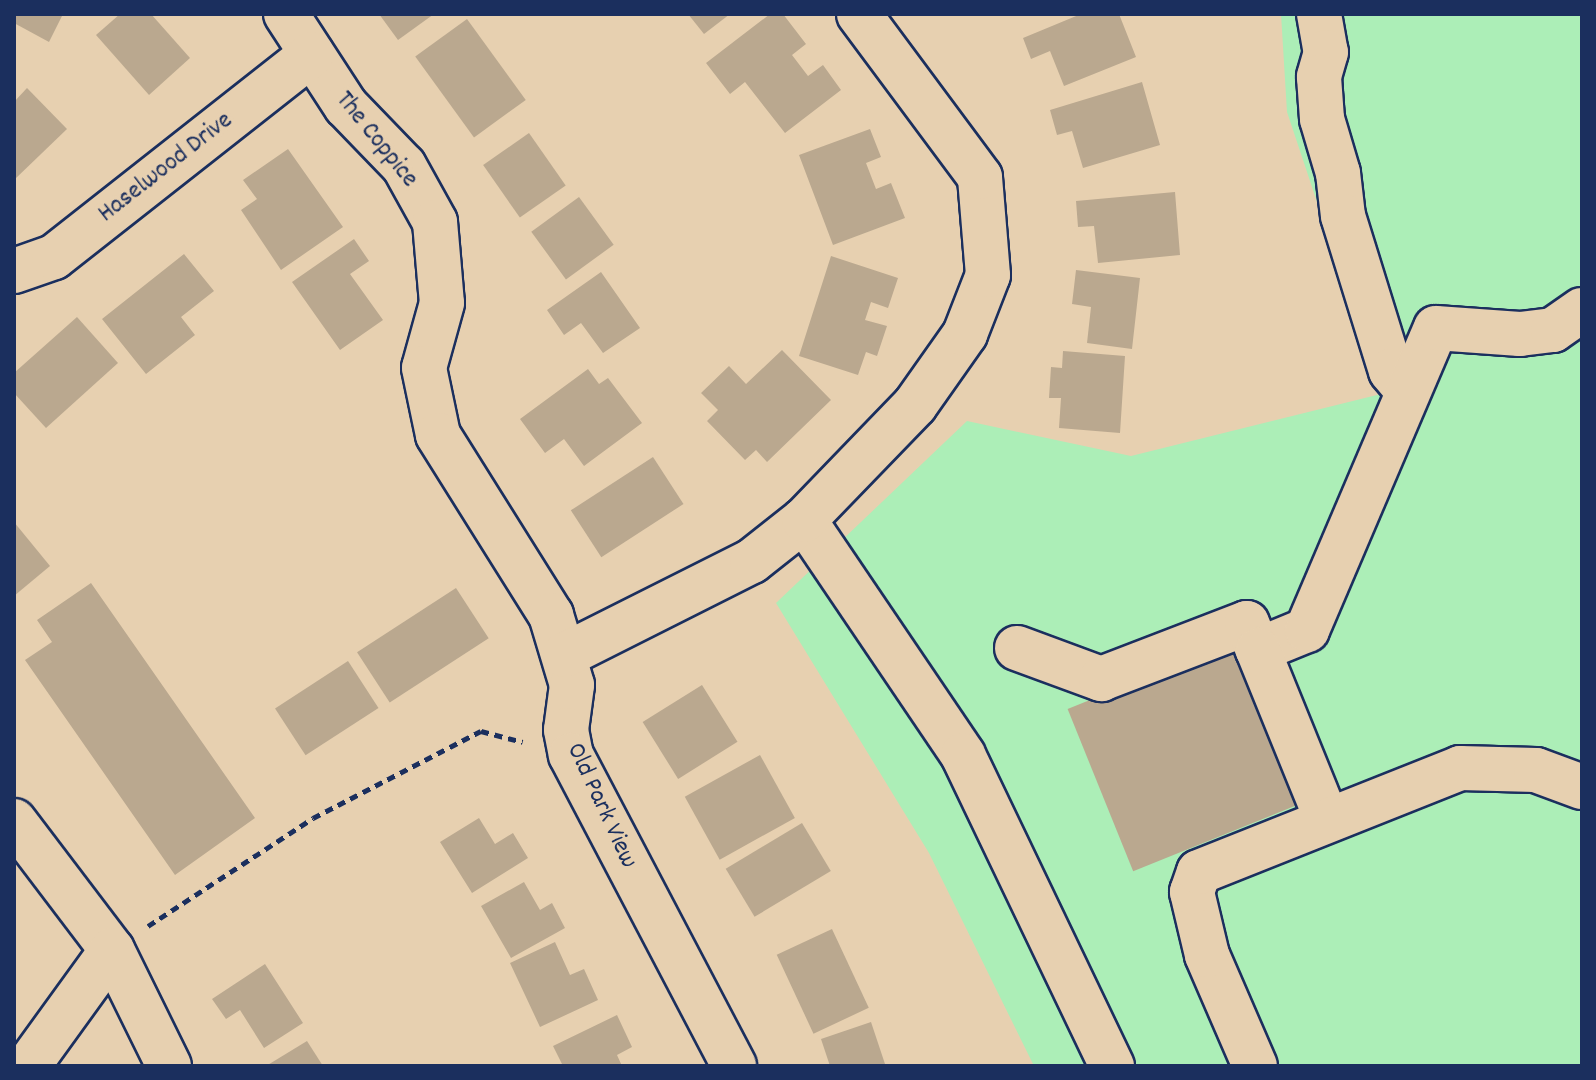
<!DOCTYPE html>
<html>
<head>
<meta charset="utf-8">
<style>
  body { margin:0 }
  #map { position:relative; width:1596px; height:1080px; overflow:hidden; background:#e7d0b0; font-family:Dekko,sans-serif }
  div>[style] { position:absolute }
  .green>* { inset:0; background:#aceeb7 }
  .building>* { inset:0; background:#baa88f; transform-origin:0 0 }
  .path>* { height:5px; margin-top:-2.5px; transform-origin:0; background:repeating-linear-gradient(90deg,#1b2f5e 0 8px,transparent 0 14px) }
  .roads { filter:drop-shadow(2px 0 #1b2f5e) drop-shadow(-2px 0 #1b2f5e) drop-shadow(0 2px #1b2f5e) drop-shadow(0 -2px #1b2f5e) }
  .minor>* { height:44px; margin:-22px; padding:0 22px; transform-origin:22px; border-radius:22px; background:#e7d0b0 }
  span { translate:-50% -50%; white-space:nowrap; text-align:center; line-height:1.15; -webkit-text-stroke:7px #e7d0b0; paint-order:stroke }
  .street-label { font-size:26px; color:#1b2f5e }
  .frame { position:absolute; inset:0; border:16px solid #1b2f5e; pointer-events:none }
</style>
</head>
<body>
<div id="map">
  <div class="green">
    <div style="clip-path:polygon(1281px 14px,1582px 14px,1582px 1066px,1034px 1066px,929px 853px,776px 603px,967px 421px,1131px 456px,1381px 394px,1287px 112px)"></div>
  </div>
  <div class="building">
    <div style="clip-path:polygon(14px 14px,63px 14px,49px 42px,14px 23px)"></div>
    <div style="clip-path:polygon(120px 14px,151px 14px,190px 58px,149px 95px,96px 35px)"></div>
    <div style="clip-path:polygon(379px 14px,434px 14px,398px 40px)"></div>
    <div style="clip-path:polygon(688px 14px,730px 14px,704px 34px)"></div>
    <div style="clip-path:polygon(770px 14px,783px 14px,806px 44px,792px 55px,808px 76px,823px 65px,841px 90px,785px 133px,745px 82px,730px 94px,706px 63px)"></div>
    <div style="clip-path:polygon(1081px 14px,1119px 14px,1136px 57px,1064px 86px,1050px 51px,1031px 59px,1023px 38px)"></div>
    <div style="left:467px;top:19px;width:100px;height:64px;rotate:54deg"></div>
    <div style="clip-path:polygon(1142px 82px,1160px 145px,1083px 168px,1072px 131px,1057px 135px,1050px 110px)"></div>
    <div style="clip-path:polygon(27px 88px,67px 129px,14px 180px,14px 102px)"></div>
    <div style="clip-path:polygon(870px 129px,881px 157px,866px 163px,876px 189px,891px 183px,905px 218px,833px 245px,799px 155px)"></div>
    <div style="left:529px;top:133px;width:64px;height:56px;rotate:55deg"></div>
    <div style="clip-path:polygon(288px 149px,343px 227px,281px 270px,241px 210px,257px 199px,243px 180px)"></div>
    <div style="clip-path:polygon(1175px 192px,1180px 255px,1098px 263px,1094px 226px,1078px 227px,1076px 201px)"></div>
    <div style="left:579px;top:197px;width:59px;height:59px;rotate:54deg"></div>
    <div style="clip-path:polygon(354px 239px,369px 261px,350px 274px,383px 320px,340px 350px,292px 282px)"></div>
    <div style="clip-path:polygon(184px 254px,214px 291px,181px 317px,195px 335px,146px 374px,102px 319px)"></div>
    <div style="clip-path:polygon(831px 256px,898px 278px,888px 308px,871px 302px,865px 320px,887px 326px,877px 356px,866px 352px,858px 375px,799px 356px)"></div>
    <div style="clip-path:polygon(1076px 270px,1140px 278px,1132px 349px,1087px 343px,1091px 307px,1072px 304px)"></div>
    <div style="clip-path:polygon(601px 272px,640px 328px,603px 353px,581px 323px,564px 335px,547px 310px)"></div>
    <div style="clip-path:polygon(77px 317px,118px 363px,46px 428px,14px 393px,14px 373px)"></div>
    <div style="clip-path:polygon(782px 350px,831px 400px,767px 462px,756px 450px,745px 460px,707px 421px,718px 410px,701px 393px,729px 366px,746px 384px)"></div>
    <div style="clip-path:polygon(1063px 351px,1125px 356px,1120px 433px,1059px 428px,1061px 398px,1049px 398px,1051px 367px,1062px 368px)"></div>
    <div style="clip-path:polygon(588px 369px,599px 384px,608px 378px,642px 423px,584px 466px,564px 439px,545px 453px,520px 419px)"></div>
    <div style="left:653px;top:457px;width:56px;height:98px;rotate:57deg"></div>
    <div style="clip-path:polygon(14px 522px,50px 566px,14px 596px)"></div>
    <div style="clip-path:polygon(91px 583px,255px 818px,175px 875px,25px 660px,52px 642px,37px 620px)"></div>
    <div style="left:456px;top:588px;width:60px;height:118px;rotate:57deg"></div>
    <div style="left:1241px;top:639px;width:175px;height:187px;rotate:68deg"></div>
    <div style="left:348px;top:661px;width:56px;height:87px;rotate:57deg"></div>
    <div style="left:702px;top:685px;width:67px;height:70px;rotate:58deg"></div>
    <div style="left:760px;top:755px;width:72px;height:86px;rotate:61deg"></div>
    <div style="clip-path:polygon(479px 818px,495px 844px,513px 833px,528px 858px,472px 893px,440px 842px)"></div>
    <div style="left:802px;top:823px;width:56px;height:89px;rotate:59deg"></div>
    <div style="clip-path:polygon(524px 882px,540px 910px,552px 903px,565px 928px,511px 958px,481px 906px)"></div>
    <div style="left:832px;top:929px;width:87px;height:61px;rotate:65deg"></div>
    <div style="clip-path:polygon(555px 942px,570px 975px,584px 969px,598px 1000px,540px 1027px,510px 963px)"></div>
    <div style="clip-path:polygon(265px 964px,303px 1023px,264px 1048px,240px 1010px,226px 1019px,212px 999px)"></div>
    <div style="clip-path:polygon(617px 1015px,632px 1047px,617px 1055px,622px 1066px,563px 1066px,553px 1046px)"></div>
    <div style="clip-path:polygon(871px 1022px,885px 1064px,830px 1066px,821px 1039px)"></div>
    <div style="clip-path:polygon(307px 1041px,323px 1066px,266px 1066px)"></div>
  </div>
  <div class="path">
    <div style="left:148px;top:926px;width:197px;rotate:-33.2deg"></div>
    <div style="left:313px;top:818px;width:189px;rotate:-27.4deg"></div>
    <div style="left:481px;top:731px;width:43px;rotate:14.7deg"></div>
  </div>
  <div class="roads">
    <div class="minor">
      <div style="left:286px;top:14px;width:110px;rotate:56.9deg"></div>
      <div style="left:346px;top:106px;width:83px;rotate:46deg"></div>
      <div style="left:404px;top:166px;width:64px;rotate:61deg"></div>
      <div style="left:435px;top:222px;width:81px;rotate:85.1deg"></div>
      <div style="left:442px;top:303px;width:67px;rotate:105.5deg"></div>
      <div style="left:424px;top:368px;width:68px;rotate:78.2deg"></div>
      <div style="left:438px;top:435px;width:213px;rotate:57.9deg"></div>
      <div style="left:551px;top:615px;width:73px;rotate:73.3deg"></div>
      <div style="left:572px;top:685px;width:45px;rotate:97.6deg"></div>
      <div style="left:566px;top:730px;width:25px;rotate:79deg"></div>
      <div style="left:571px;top:755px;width:351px;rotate:62.3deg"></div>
      <div style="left:1319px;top:14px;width:39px;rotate:80deg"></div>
      <div style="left:1326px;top:52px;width:26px;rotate:106deg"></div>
      <div style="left:1319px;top:77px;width:42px;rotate:85.9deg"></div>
      <div style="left:1322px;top:119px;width:56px;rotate:73.5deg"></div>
      <div style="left:1338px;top:173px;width:43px;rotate:83.4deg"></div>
      <div style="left:1343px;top:216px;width:162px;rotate:72.8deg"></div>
      <div style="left:1391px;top:371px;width:25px;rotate:50deg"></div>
      <div style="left:14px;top:271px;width:42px;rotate:-19.3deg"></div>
      <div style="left:54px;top:257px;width:328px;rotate:-38.2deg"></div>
      <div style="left:804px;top:520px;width:284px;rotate:55.9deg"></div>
      <div style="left:963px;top:755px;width:345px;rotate:64.4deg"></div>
      <div style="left:1017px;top:648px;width:90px;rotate:20.3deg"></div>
      <div style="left:1101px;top:679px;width:156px;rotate:-21deg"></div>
      <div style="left:1247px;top:623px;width:29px;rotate:68deg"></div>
      <div style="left:1258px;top:650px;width:53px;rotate:-22.2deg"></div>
      <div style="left:1307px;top:630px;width:328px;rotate:-66.9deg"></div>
      <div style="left:1436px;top:328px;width:84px;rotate:4.1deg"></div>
      <div style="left:1520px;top:334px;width:33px;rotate:-7deg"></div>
      <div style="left:1553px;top:330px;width:35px;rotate:-35deg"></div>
      <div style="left:1258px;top:650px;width:183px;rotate:67.9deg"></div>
      <div style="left:565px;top:655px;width:209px;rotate:-26.7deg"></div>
      <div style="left:752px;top:561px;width:66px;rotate:-38.3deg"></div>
      <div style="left:804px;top:520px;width:160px;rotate:-46deg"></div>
      <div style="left:915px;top:405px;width:87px;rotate:-54.8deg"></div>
      <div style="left:965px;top:334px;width:63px;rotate:-68.7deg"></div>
      <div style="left:988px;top:275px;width:98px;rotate:-94.7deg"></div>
      <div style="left:980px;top:177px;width:203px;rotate:-126.6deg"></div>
      <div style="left:14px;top:821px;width:162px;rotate:52.8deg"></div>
      <div style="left:112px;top:950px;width:129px;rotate:63.8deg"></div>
      <div style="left:28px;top:1066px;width:143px;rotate:-54.1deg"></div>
      <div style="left:1255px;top:1066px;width:121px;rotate:-113.4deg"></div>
      <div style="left:1207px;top:955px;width:65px;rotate:-103.4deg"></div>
      <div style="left:1192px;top:892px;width:21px;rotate:-71deg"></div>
      <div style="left:1199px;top:872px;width:281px;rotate:-21.7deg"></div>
      <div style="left:1460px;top:768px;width:76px;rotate:1.5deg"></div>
      <div style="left:1536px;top:770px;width:49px;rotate:20.3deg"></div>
    </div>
  </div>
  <div class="street-label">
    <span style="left:376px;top:140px;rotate:51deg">The Coppice</span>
    <span style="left:166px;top:168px;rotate:-38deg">Haselwood Drive</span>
    <span style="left:601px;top:806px;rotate:65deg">Old Park View</span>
  </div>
  <div class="frame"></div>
</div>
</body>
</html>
